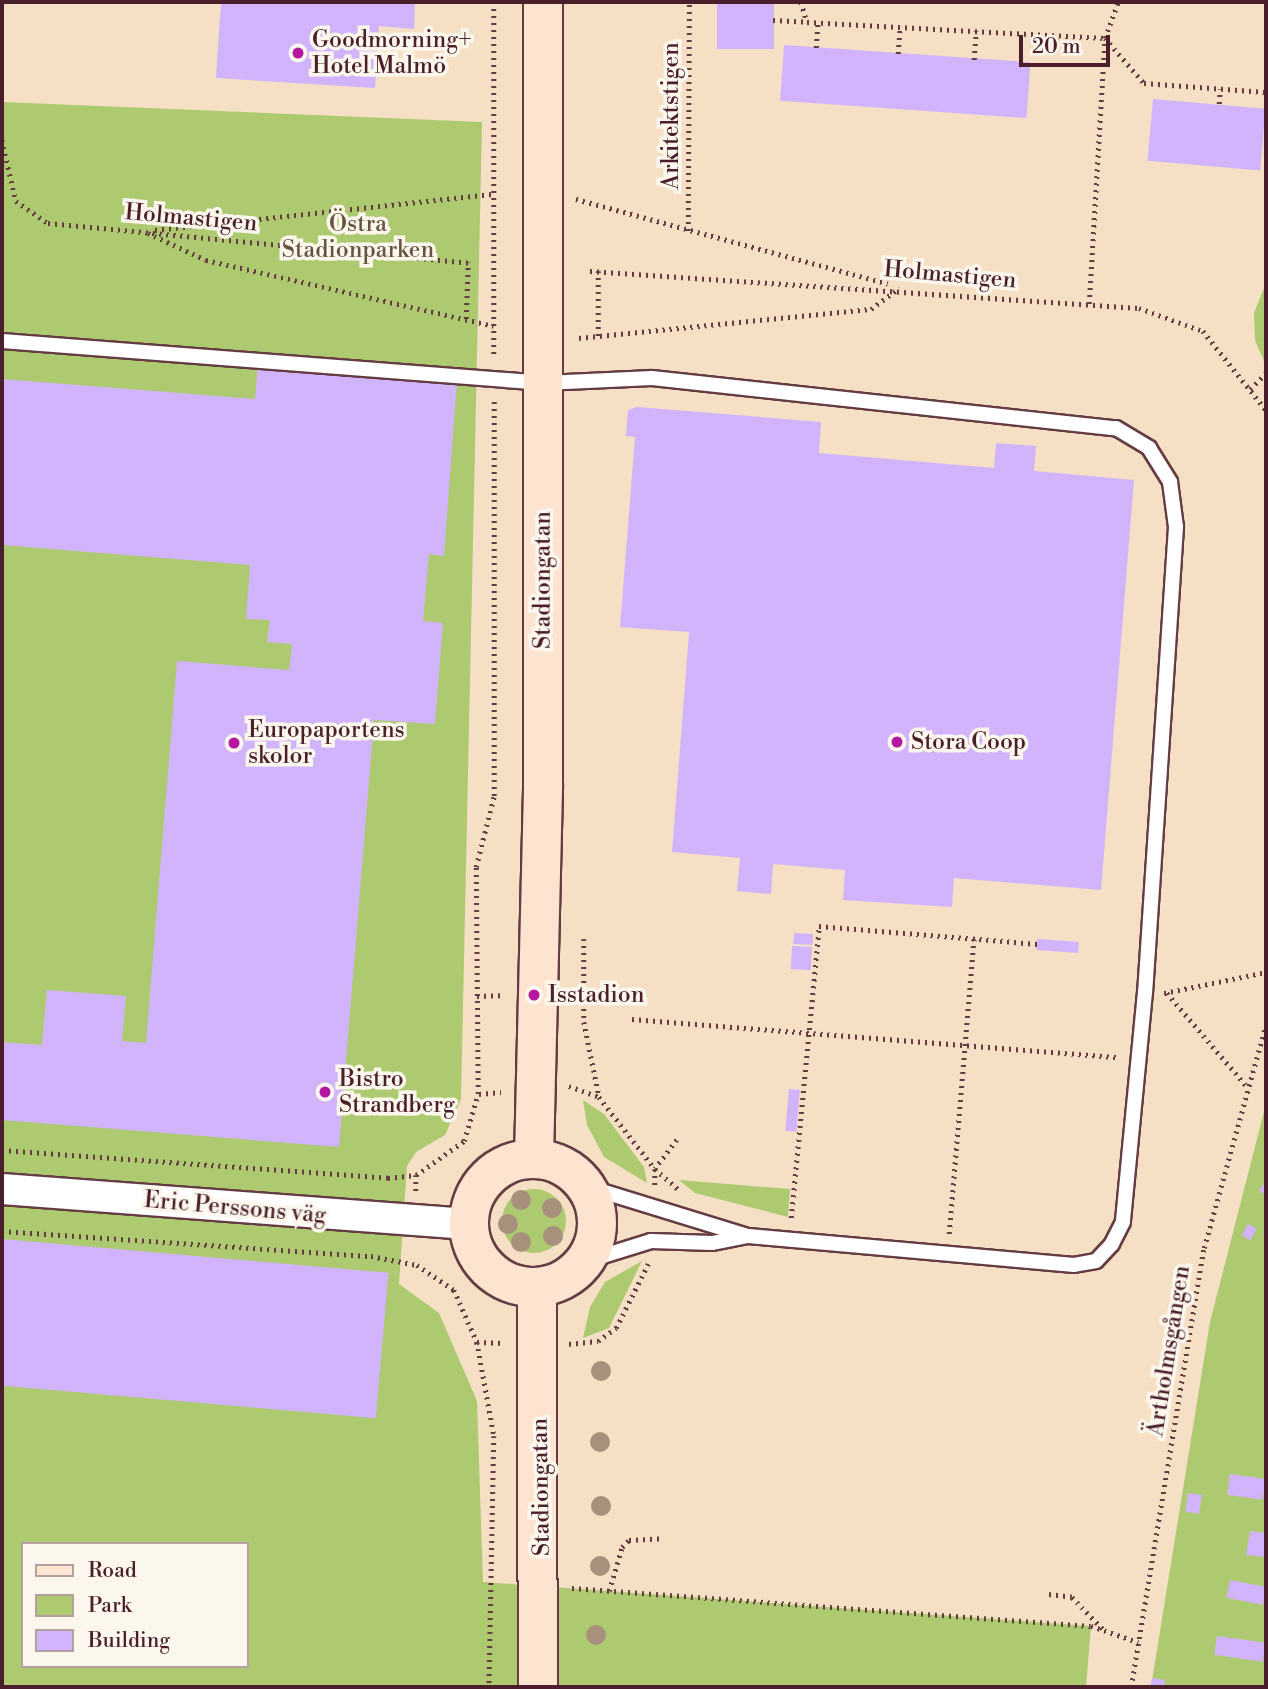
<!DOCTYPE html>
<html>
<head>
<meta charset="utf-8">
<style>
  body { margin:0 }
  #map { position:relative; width:1268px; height:1689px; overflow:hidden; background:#f5dfc5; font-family:"Libre Bodoni",serif }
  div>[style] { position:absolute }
  .green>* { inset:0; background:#adca71 }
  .round { border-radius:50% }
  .building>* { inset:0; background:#d1b4fc; transform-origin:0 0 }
  .path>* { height:4.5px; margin-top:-2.25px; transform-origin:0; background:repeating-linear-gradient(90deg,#643c42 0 2px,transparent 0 7px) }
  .roads { filter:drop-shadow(2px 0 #643c42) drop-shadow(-2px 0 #643c42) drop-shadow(0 2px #643c42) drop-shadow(0 -2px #643c42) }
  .service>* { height:14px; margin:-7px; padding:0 7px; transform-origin:7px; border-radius:7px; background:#fff }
  .minor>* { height:30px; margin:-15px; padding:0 15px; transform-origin:15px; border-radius:15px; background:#fff }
  .secondary>* { height:38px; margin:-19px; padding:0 19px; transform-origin:19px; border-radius:19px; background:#fde4d1 }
  .secondary>.ring { margin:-19px; padding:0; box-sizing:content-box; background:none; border:38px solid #fde4d1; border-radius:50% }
  .trees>* { width:20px; height:20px; margin:-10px; border-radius:50%; background:#a7917c }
  .dots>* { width:19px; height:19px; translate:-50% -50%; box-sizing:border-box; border:4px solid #fbf7ec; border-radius:50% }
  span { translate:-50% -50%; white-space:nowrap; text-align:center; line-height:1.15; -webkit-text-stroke:7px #fbf7ec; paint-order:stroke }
  .poi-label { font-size:23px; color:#4a1f2b }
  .left { translate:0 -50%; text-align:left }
  .street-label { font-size:23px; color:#4a1f2b }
  .park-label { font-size:23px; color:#685240 }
  .frame { position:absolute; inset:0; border:4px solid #4a1f2b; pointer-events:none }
  .legend { position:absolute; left:21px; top:1542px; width:228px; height:126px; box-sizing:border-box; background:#fbf7ec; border:2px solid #b4a19f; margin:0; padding:9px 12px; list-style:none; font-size:21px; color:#4a1f2b }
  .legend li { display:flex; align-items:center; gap:14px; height:35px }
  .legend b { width:35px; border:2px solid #b4a19f }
  .scale { position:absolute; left:1019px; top:35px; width:91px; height:32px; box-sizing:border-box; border:4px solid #4a1f2b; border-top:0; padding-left:9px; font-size:21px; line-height:24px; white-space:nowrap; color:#4a1f2b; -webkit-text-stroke:5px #fbf7ec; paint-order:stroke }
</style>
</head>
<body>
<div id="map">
  <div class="green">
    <div style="clip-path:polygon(evenodd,2px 102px,482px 122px,461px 1099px,445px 1135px,416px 1152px,407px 1166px,399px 1284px,439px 1313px,477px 1401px,483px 1582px,1091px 1626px,1086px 1687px,2px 1687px,2px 102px,23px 1544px,247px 1544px,247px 1666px,23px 1666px,23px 1544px)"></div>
    <div style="clip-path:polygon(1266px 283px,1266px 366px,1255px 340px,1254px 313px)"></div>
    <div style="clip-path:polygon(583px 1100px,604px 1114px,644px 1167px,647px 1183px,604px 1157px,587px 1125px)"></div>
    <div style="clip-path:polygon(1266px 1104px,1266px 1687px,1151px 1687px,1210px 1322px)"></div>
    <div style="clip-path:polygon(679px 1180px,790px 1189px,788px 1217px,695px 1193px)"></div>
    <div class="round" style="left:502px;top:1189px;width:64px;height:64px"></div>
    <div style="clip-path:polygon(642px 1261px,609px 1328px,583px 1338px,590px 1307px,605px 1282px)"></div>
  </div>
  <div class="building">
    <div style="clip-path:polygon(221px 2px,415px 2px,414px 29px,379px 26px,375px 88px,216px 78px)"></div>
    <div style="left:717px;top:2px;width:57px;height:47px"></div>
    <div style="left:784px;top:45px;width:247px;height:56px;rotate:4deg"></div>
    <div style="left:1153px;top:99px;width:113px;height:62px;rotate:5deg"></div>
    <div style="clip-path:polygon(258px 364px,457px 380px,444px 556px,429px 554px,423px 621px,443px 623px,435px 724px,374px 720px,339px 1147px,2px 1120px,2px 1042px,42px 1045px,47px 990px,126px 996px,122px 1041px,146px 1043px,177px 661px,289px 670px,292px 644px,267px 642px,270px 620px,246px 619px,250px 565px,2px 545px,2px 379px,255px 399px)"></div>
    <div style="clip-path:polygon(637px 407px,821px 422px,819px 453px,994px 468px,996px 443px,1036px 446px,1034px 471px,1134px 480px,1101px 890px,954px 878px,952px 907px,843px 900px,845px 870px,773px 864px,771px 894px,737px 891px,740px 858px,672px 852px,689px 632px,620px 627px,635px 437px,626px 436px,628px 410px)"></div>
    <div style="left:794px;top:933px;width:19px;height:11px;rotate:3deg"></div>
    <div style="left:1037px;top:939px;width:42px;height:11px;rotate:4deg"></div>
    <div style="left:792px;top:946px;width:20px;height:23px;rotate:3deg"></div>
    <div style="left:789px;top:1089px;width:11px;height:42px;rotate:5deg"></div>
    <div style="clip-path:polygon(1266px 1182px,1266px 1196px,1259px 1190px)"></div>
    <div style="left:1248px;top:1224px;width:10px;height:13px;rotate:29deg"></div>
    <div style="left:2px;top:1239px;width:388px;height:146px;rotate:5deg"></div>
    <div style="left:1230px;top:1474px;width:36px;height:21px;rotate:8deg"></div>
    <div style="left:1188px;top:1493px;width:14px;height:19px;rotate:8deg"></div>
    <div style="clip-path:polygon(1250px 1531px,1266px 1533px,1266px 1557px,1246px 1555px)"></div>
    <div style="left:1230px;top:1580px;width:37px;height:18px;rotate:11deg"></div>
    <div style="left:1217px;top:1636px;width:49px;height:19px;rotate:8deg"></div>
    <div style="clip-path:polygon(1152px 1678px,1165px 1680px,1164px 1687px,1150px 1687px)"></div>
  </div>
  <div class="path">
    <div style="left:494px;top:2px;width:356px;rotate:90deg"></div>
    <div style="left:801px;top:2px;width:21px;rotate:73deg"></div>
    <div style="left:807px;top:22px;width:298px;rotate:3.1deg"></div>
    <div style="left:1105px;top:38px;width:60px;rotate:49.1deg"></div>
    <div style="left:1144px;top:83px;width:122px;rotate:4.2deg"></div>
    <div style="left:773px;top:20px;width:34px;rotate:3deg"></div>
    <div style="left:816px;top:48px;width:26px;rotate:-86deg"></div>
    <div style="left:898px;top:54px;width:27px;rotate:-86deg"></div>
    <div style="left:974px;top:60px;width:29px;rotate:-86deg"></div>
    <div style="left:1219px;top:104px;width:15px;rotate:-86deg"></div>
    <div style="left:2px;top:140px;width:63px;rotate:77.1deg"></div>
    <div style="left:16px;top:201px;width:39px;rotate:35deg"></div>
    <div style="left:48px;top:223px;width:426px;rotate:5.4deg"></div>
    <div style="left:576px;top:199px;width:323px;rotate:15.2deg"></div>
    <div style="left:155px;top:230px;width:341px;rotate:-6.1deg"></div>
    <div style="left:688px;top:231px;width:229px;rotate:-89.7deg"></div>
    <div style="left:148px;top:233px;width:64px;rotate:25deg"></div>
    <div style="left:206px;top:260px;width:295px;rotate:12.9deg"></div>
    <div style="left:590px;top:271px;width:550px;rotate:3.86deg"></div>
    <div style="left:1139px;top:308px;width:68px;rotate:19.8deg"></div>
    <div style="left:1203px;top:331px;width:101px;rotate:51.4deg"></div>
    <div style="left:1089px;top:304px;width:266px;rotate:-86.6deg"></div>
    <div style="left:1105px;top:38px;width:38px;rotate:-70deg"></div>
    <div style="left:466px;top:319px;width:57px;rotate:-88deg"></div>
    <div style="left:598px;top:336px;width:65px;rotate:-90deg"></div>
    <div style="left:579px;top:338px;width:293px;rotate:-5.7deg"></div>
    <div style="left:871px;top:309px;width:35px;rotate:-37deg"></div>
    <div style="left:1250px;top:389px;width:23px;rotate:-45deg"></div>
    <div style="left:584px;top:939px;width:83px;rotate:90deg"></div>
    <div style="left:584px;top:1022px;width:76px;rotate:78.5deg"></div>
    <div style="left:1164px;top:993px;width:104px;rotate:-11.6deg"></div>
    <div style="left:1167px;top:993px;width:125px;rotate:49.5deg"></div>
    <div style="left:477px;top:996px;width:23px;rotate:-2deg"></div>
    <div style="left:632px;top:1019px;width:488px;rotate:4.5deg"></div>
    <div style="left:569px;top:1086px;width:32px;rotate:20deg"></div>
    <div style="left:599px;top:1097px;width:91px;rotate:52.1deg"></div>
    <div style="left:655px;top:1169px;width:17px;rotate:90deg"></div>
    <div style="left:479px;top:1094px;width:22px;rotate:-5deg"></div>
    <div style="left:677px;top:1140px;width:36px;rotate:127deg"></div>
    <div style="left:655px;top:1169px;width:33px;rotate:41deg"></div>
    <div style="left:2px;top:1150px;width:387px;rotate:4.1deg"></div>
    <div style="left:388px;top:1178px;width:28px;rotate:-6deg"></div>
    <div style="left:416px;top:1175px;width:59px;rotate:-35.3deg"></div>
    <div style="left:464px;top:1141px;width:49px;rotate:-73.4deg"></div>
    <div style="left:478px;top:1094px;width:227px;rotate:-90.5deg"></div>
    <div style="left:476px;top:867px;width:73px;rotate:-75.8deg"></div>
    <div style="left:494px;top:796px;width:398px;rotate:-90deg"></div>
    <div style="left:416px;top:1175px;width:16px;rotate:90deg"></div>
    <div style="left:791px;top:1218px;width:293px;rotate:-84.5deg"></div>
    <div style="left:819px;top:926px;width:219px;rotate:4.7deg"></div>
    <div style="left:2px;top:1231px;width:370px;rotate:3.9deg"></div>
    <div style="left:371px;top:1256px;width:47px;rotate:11.1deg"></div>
    <div style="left:417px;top:1265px;width:45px;rotate:34deg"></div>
    <div style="left:454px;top:1290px;width:57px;rotate:66.1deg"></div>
    <div style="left:477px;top:1342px;width:96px;rotate:79.7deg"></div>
    <div style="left:494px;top:1436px;width:251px;rotate:91.1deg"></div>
    <div style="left:949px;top:1234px;width:296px;rotate:-85.2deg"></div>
    <div style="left:477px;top:1342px;width:27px;rotate:2deg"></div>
    <div style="left:569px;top:1344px;width:29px;rotate:-6deg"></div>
    <div style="left:598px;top:1341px;width:22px;rotate:-36deg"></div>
    <div style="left:616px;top:1328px;width:72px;rotate:-63.4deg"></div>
    <div style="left:572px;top:1588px;width:520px;rotate:4.19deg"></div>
    <div style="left:1091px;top:1626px;width:50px;rotate:18.8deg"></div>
    <div style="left:609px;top:1591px;width:46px;rotate:-73.5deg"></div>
    <div style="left:622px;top:1547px;width:10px;rotate:-45deg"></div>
    <div style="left:629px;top:1540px;width:35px;rotate:-3deg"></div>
    <div style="left:1049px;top:1594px;width:23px;rotate:7deg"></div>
    <div style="left:1072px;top:1597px;width:46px;rotate:45.9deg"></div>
    <div style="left:1131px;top:1687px;width:445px;rotate:-80.6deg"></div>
    <div style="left:1204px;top:1248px;width:231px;rotate:-74.5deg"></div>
  </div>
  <div class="roads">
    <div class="service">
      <div style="left:2px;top:341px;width:544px;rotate:4.43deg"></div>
      <div style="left:544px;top:383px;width:108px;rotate:-2.7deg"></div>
      <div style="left:652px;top:378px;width:467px;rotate:6.2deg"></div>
      <div style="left:1116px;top:428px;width:39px;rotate:31deg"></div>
      <div style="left:1149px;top:448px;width:40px;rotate:58deg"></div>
      <div style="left:1170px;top:482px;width:45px;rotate:82.4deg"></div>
      <div style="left:1176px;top:527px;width:466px;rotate:93.8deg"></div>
      <div style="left:1145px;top:992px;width:231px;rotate:95.5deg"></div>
      <div style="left:1123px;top:1222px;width:25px;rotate:117deg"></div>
      <div style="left:1112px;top:1244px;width:23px;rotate:133deg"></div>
      <div style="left:1096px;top:1261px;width:22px;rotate:170deg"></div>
      <div style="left:1074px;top:1265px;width:327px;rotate:-174.9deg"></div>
      <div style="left:748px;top:1236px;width:37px;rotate:169deg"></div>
      <div style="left:712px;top:1243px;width:61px;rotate:-178.1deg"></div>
      <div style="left:651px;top:1241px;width:70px;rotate:162.6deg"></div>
      <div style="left:585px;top:1186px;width:170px;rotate:17.1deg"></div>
    </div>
    <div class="minor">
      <div style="left:2px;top:1189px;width:467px;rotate:4.3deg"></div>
    </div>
    <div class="secondary">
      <div style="left:534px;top:1158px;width:373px;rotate:-88.6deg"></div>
      <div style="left:543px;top:785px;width:783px;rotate:-90deg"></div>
      <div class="ring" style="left:469px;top:1159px;width:90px;height:90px"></div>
      <div style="left:537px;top:1287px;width:400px;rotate:89.9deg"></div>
    </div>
  </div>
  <div class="trees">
    <div style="left:521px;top:1200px"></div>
    <div style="left:552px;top:1208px"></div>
    <div style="left:508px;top:1224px"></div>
    <div style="left:553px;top:1236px"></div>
    <div style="left:521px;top:1242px"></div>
    <div style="left:601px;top:1371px"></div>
    <div style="left:600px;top:1442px"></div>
    <div style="left:601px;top:1506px"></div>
    <div style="left:600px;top:1566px"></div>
    <div style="left:596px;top:1635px"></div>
  </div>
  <div class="dots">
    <div style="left:298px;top:53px;background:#b5179e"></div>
    <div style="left:897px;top:742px;background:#b5179e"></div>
    <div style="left:234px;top:743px;background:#b5179e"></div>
    <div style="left:534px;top:995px;background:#b5179e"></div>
    <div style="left:325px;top:1092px;background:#b5179e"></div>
  </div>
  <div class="poi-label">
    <span class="left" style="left:312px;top:53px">Goodmorning+<br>Hotel Malmö</span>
    <span class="left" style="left:248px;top:743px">Europaportens<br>skolor</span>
    <span class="left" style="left:911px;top:742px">Stora Coop</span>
    <span class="left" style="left:548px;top:995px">Isstadion</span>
    <span class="left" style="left:339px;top:1092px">Bistro<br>Strandberg</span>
  </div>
  <div class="street-label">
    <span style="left:671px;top:116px;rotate:-90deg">Arkitektstigen</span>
    <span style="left:191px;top:218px;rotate:5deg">Holmastigen</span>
    <span style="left:950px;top:275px;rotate:5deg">Holmastigen</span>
    <span style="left:543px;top:580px;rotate:-90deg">Stadiongatan</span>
    <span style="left:235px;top:1208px;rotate:5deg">Eric Perssons väg</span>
    <span style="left:1169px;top:1351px;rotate:-81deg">Ärtholmsgången</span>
    <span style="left:541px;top:1487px;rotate:-91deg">Stadiongatan</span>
  </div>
  <div class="park-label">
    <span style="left:358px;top:237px">Östra<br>Stadionparken</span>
  </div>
  <div class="frame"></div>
  <ul class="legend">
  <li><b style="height:9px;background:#fde4d1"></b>Road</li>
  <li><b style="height:19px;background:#adca71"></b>Park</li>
  <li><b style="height:19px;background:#d1b4fc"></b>Building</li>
  </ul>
  <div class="scale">20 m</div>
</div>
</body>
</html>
